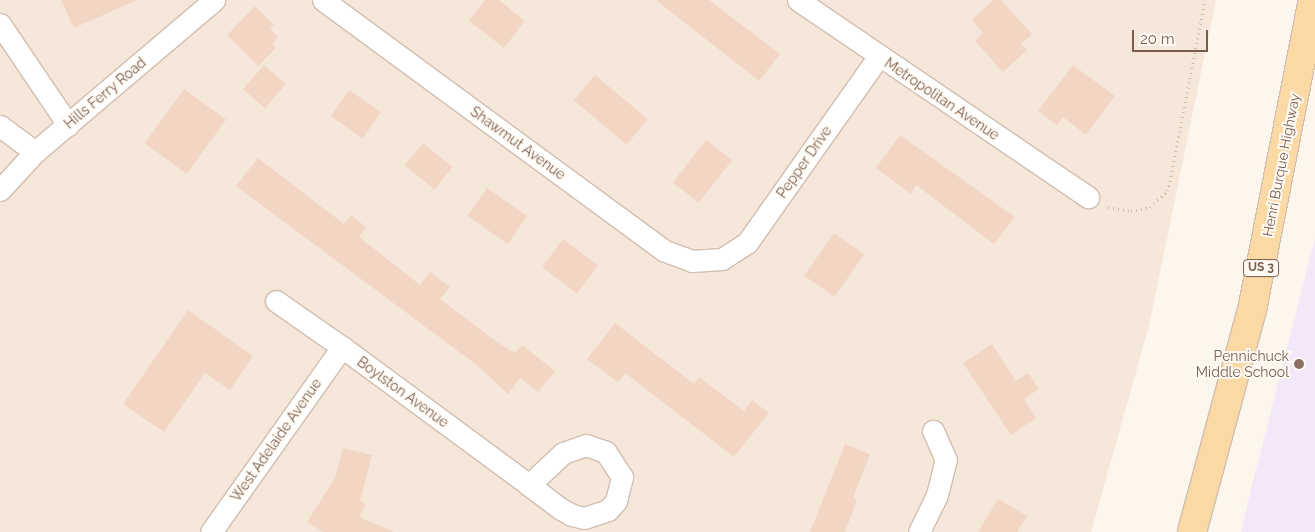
<!DOCTYPE html>
<html>
<head>
<meta charset="utf-8">
<style>
  body { margin:0 }
  #map { position:relative; width:1315px; height:532px; overflow:hidden; background:#fdf6ec; font-family:Raleway,sans-serif }
  div>[style] { position:absolute }
  .residential>* { inset:0; background:#f5e8da }
  .education>* { inset:0; background:#f3e8fa }
  .building>* { inset:0; background:#f3d5c3; transform-origin:0 0 }
  .path>* { height:3px; margin-top:-1.5px; transform-origin:0; background:repeating-linear-gradient(90deg,#d9b8a5 0 1px,transparent 0 5px) }
  .roads { filter:drop-shadow(1px 0 #d1beb0) drop-shadow(-1px 0 #d1beb0) drop-shadow(0 1px #d1beb0) drop-shadow(0 -1px #d1beb0) }
  .street>* { height:21px; margin:-10.5px; padding:0 10.5px; transform-origin:10.5px; border-radius:10.5px; background:#fff }
  .primary>* { height:28px; margin:-14px; padding:0 14px; transform-origin:14px; border-radius:14px; background:#fbd9a5 }
  .dots>* { width:14px; height:14px; translate:-50% -50%; box-sizing:border-box; border:2px solid #fffaf3; border-radius:50% }
  span { translate:-50% -50%; white-space:nowrap; text-align:center; line-height:1.15; -webkit-text-stroke:4px #fffaf3; paint-order:stroke }
  .shield-label span { padding:1px 4px; background:#fffaf3; border:1px solid; border-radius:4px; -webkit-text-stroke-width:0 }
  .shield-label { font-size:12px; color:#7a5c4d; font-weight:700 }
  .street-label { font-size:14px; color:#7a5c4d }
  .education-label { font-size:14px; color:#785e54 }
  .right { translate:-100% -50%; text-align:right }
  .scale { position:absolute; left:1132px; top:30px; width:76px; height:22px; box-sizing:border-box; border:2px solid #7a5c4d; border-top:0; padding-left:6px; font-size:15px; line-height:18px; white-space:nowrap; color:#7a5c4d; -webkit-text-stroke:4px #fffaf3; paint-order:stroke }
</style>
</head>
<body>
<div id="map">
  <div class="residential">
    <div style="clip-path:polygon(0 0,1216px 0,1149px 326px,1091px 532px,0 532px)"></div>
  </div>
  <div class="education">
    <div style="clip-path:polygon(1315px 238px,1315px 532px,1241px 532px,1251px 489px)"></div>
  </div>
  <div class="building">
    <div style="clip-path:polygon(61px 0,137px 0,74px 28px)"></div>
    <div style="clip-path:polygon(485px 0,499px 0,525px 21px,504px 48px,469px 21px)"></div>
    <div style="clip-path:polygon(656px 0,709px 0,780px 54px,759px 81px)"></div>
    <div style="clip-path:polygon(993px 0,1001px 0,1032px 34px,1021px 44px,1027px 50px,1003px 72px,975px 41px,983px 33px,972px 20px)"></div>
    <div style="clip-path:polygon(255px 6px,274px 25px,270px 29px,278px 37px,272px 44px,276px 48px,258px 66px,227px 35px)"></div>
    <div style="left:264px;top:65px;width:29px;height:32px;rotate:41deg"></div>
    <div style="clip-path:polygon(1073px 65px,1115px 96px,1086px 135px,1063px 117px,1057px 125px,1038px 111px)"></div>
    <div style="left:595px;top:75px;width:69px;height:33px;rotate:40deg"></div>
    <div style="left:184px;top:89px;width:52px;height:67px;rotate:36deg"></div>
    <div style="left:349px;top:90px;width:39px;height:32px;rotate:35deg"></div>
    <div style="clip-path:polygon(900px 135px,1015px 217px,994px 244px,916px 185px,911px 194px,876px 168px)"></div>
    <div style="left:706px;top:140px;width:33px;height:54px;rotate:38deg"></div>
    <div style="left:423px;top:143px;width:38px;height:29px;rotate:39deg"></div>
    <div style="clip-path:polygon(258px 158px,344px 224px,351px 215px,366px 227px,359px 237px,420px 285px,430px 272px,450px 287px,440px 299px,497px 342px,515px 353px,522px 345px,555px 371px,538px 392px,520px 378px,508px 394px,478px 366px,236px 186px)"></div>
    <div style="left:487px;top:188px;width:49px;height:34px;rotate:35deg"></div>
    <div style="left:834px;top:233px;width:37px;height:52px;rotate:35deg"></div>
    <div style="left:563px;top:239px;width:44px;height:35px;rotate:37deg"></div>
    <div style="clip-path:polygon(188px 310px,253px 356px,230px 390px,205px 373px,164px 432px,123px 404px)"></div>
    <div style="clip-path:polygon(615px 323px,694px 384px,699px 377px,744px 411px,752px 400px,769px 413px,734px 457px,625px 373px,618px 382px,587px 359px)"></div>
    <div style="clip-path:polygon(992px 344px,1016px 381px,1028px 373px,1039px 389px,1024px 399px,1036px 418px,1011px 435px,963px 363px)"></div>
    <div style="clip-path:polygon(845px 444px,870px 454px,853px 498px,857px 500px,845px 532px,810px 532px)"></div>
    <div style="clip-path:polygon(343px 448px,372px 455px,360px 501px,366px 504px,359px 517px,394px 532px,323px 532px,307px 522px,335px 478px)"></div>
    <div style="clip-path:polygon(998px 499px,1027px 516px,1017px 532px,978px 532px)"></div>
  </div>
  <div class="path">
    <div style="left:1108px;top:207px;width:23px;rotate:10deg"></div>
    <div style="left:1131px;top:211px;width:19px;rotate:-12deg"></div>
    <div style="left:1150px;top:207px;width:24px;rotate:-42deg"></div>
    <div style="left:1168px;top:191px;width:195px;rotate:-79deg"></div>
  </div>
  <div class="roads">
    <div class="street">
      <div style="left:323px;top:0;width:424px;rotate:36.3deg"></div>
      <div style="left:665px;top:251px;width:29px;rotate:20deg"></div>
      <div style="left:692px;top:261px;width:30px;rotate:-4deg"></div>
      <div style="left:722px;top:259px;width:30px;rotate:-33deg"></div>
      <div style="left:747px;top:243px;width:228px;rotate:-54.8deg"></div>
      <div style="left:798px;top:0;width:351px;rotate:34.2deg"></div>
      <div style="left:0;top:24px;width:122px;rotate:56deg"></div>
      <div style="left:0;top:126px;width:44px;rotate:36.6deg"></div>
      <div style="left:0;top:190px;width:52px;rotate:-47.4deg"></div>
      <div style="left:35px;top:152px;width:235px;rotate:-40.3deg"></div>
      <div style="left:276px;top:301px;width:80px;rotate:34.9deg"></div>
      <div style="left:342px;top:347px;width:232px;rotate:36.4deg"></div>
      <div style="left:529px;top:485px;width:40px;rotate:37deg"></div>
      <div style="left:561px;top:509px;width:13px;rotate:29deg"></div>
      <div style="left:572px;top:515px;width:12px;rotate:14deg"></div>
      <div style="left:584px;top:518px;width:25px;rotate:-18deg"></div>
      <div style="left:608px;top:510px;width:12px;rotate:-48deg"></div>
      <div style="left:616px;top:501px;width:25px;rotate:-76deg"></div>
      <div style="left:622px;top:477px;width:30px;rotate:-123deg"></div>
      <div style="left:606px;top:452px;width:21px;rotate:-161deg"></div>
      <div style="left:586px;top:445px;width:24px;rotate:161deg"></div>
      <div style="left:563px;top:453px;width:47px;rotate:136.7deg"></div>
      <div style="left:211px;top:532px;width:227px;rotate:-54.7deg"></div>
      <div style="left:919px;top:532px;width:41px;rotate:-64.1deg"></div>
      <div style="left:937px;top:495px;width:36px;rotate:-76deg"></div>
      <div style="left:946px;top:460px;width:32px;rotate:-114deg"></div>
    </div>
    <div class="primary">
      <div style="left:1192px;top:532px;width:230px;rotate:-74.9deg"></div>
      <div style="left:1252px;top:310px;width:316px;rotate:-78.9deg"></div>
    </div>
  </div>
  <div class="dots">
    <div style="left:1299px;top:364px;background:#8d6e63"></div>
  </div>
  <div class="shield-label">
    <span style="left:1261px;top:268px">US 3</span>
  </div>
  <div class="street-label">
    <span style="left:105px;top:93px;rotate:-40deg">Hills Ferry Road</span>
    <span style="left:942px;top:99px;rotate:34deg">Metropolitan Avenue</span>
    <span style="left:518px;top:143px;rotate:36deg">Shawmut Avenue</span>
    <span style="left:804px;top:162px;rotate:-55deg">Pepper Drive</span>
    <span style="left:1281px;top:165px;rotate:-79deg">Henri Burque Highway</span>
    <span style="left:403px;top:392px;rotate:36deg">Boylston Avenue</span>
    <span style="left:276px;top:440px;rotate:-55deg">West Adelaide Avenue</span>
  </div>
  <div class="education-label">
    <span class="right" style="left:1289px;top:364px">Pennichuck<br>Middle School</span>
  </div>
  <div class="scale">20 m</div>
</div>
</body>
</html>
